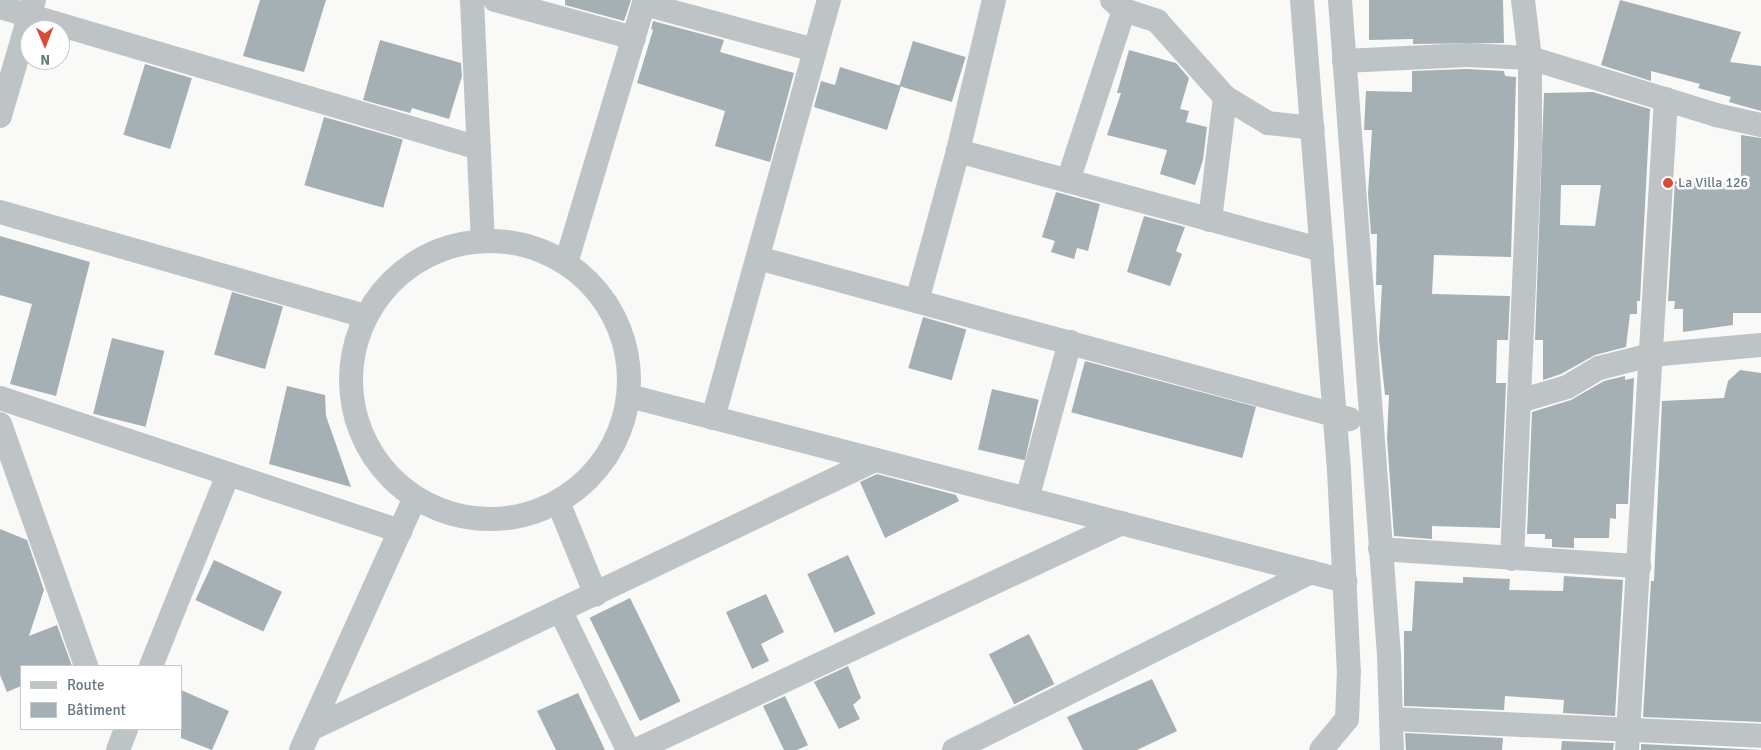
<!DOCTYPE html>
<html>
<head>
<meta charset="utf-8">
<style>
  body { margin:0 }
  #map { position:relative; width:1761px; height:750px; overflow:hidden; background:#f9f9f7; font-family:Signika,sans-serif }
  div>[style] { position:absolute }
  .building>* { inset:0; background:#a5b0b4; transform-origin:0 0 }
  .street>* { height:24px; margin:-12px; padding:0 12px; transform-origin:12px; border-radius:12px; background:#bec4c6 }
  .street>.ring { margin:-12px; padding:0; box-sizing:content-box; background:none; border:24px solid #bec4c6; border-radius:50% }
  .dots>* { width:14px; height:14px; translate:-50% -50%; box-sizing:border-box; border:2px solid #fff; border-radius:50% }
  span { translate:-50% -50%; white-space:nowrap; text-align:center; line-height:1.15; -webkit-text-stroke:5px #fff; paint-order:stroke }
  .poi-label { font-size:14px; color:#667880 }
  .left { translate:0 -50%; text-align:left }
  .legend { position:absolute; left:20px; top:665px; width:162px; height:65px; box-sizing:border-box; background:#fff; border:1px solid #c2c9cc; margin:0; padding:6px 9px; list-style:none; font-size:15px; color:#667880 }
  .legend li { display:flex; align-items:center; gap:10px; height:25px }
  .legend b { width:25px; border:1px solid #c2c9cc }
  .north { position:absolute; left:20px; top:20px; width:50px; height:50px; box-sizing:border-box; background:#fff; border:1px solid #c2c9cc; border-radius:50%; rotate:179deg; font-size:14px; font-weight:700; line-height:20px; text-align:center; color:#667880 }
  .north::after { content:''; display:block; margin:auto; width:18px; height:22px; background:#d94a38; clip-path:polygon(50% 0,100% 100%,50% 72%,0 100%) }
</style>
</head>
<body>
<div id="map">
  <div class="building">
    <div style="clip-path:polygon(260px 0,326px 0,304px 72px,243px 56px)"></div>
    <div style="clip-path:polygon(565px 0,631px 0,624px 21px,565px 5px)"></div>
    <div style="clip-path:polygon(1369px 0,1503px 0,1504px 43px,1413px 44px,1413px 39px,1369px 40px)"></div>
    <div style="clip-path:polygon(1620px 0,1741px 32px,1730px 62px,1761px 66px,1761px 111px,1729px 102px,1731px 97px,1698px 88px,1700px 84px,1651px 71px,1651px 81px,1601px 65px)"></div>
    <div style="clip-path:polygon(653px 21px,724px 40px,720px 52px,794px 73px,770px 162px,715px 146px,725px 111px,637px 83px,653px 30px,651px 29px)"></div>
    <div style="clip-path:polygon(380px 40px,461px 63px,462px 76px,449px 119px,412px 108px,410px 113px,363px 100px)"></div>
    <div style="left:913px;top:41px;width:55px;height:47px;rotate:17deg"></div>
    <div style="clip-path:polygon(1129px 50px,1176px 63px,1189px 78px,1180px 109px,1189px 111px,1186px 122px,1207px 127px,1203px 160px,1195px 185px,1160px 174px,1167px 150px,1107px 135px,1121px 93px,1117px 93px)"></div>
    <div style="left:145px;top:64px;width:49px;height:74px;rotate:17deg"></div>
    <div style="clip-path:polygon(840px 67px,901px 86px,887px 130px,814px 107px,821px 81px,835px 85px)"></div>
    <div style="clip-path:polygon(1467px 69px,1504px 71px,1505px 76px,1516px 77px,1511px 257px,1434px 255px,1432px 294px,1510px 296px,1508px 340px,1497px 340px,1496px 383px,1506px 383px,1500px 528px,1432px 526px,1432px 539px,1394px 536px,1387px 438px,1389px 395px,1385px 395px,1379px 339px,1382px 285px,1376px 285px,1377px 234px,1371px 234px,1368px 194px,1372px 130px,1364px 130px,1366px 91px,1412px 92px,1412px 71px)"></div>
    <div style="clip-path:polygon(evenodd,1593px 92px,1650px 109px,1640px 301px,1637px 301px,1637px 314px,1630px 314px,1626px 347px,1595px 355px,1561px 374px,1543px 380px,1543px 340px,1535px 340px,1544px 93px,1593px 92px,1561px 185px,1601px 185px,1595px 226px,1560px 225px,1561px 185px)"></div>
    <div style="left:324px;top:117px;width:82px;height:71px;rotate:16deg"></div>
    <div style="clip-path:polygon(1741px 135px,1761px 138px,1761px 313px,1733px 313px,1733px 325px,1683px 332px,1683px 309px,1674px 309px,1675px 301px,1668px 301px,1675px 181px,1741px 184px)"></div>
    <div style="clip-path:polygon(1056px 192px,1100px 204px,1088px 251px,1077px 248px,1074px 259px,1051px 252px,1055px 241px,1042px 237px)"></div>
    <div style="clip-path:polygon(1144px 216px,1185px 227px,1176px 251px,1182px 254px,1170px 286px,1127px 272px)"></div>
    <div style="clip-path:polygon(0 236px,90px 262px,56px 396px,10px 384px,32px 304px,0 295px)"></div>
    <div style="left:232px;top:292px;width:53px;height:65px;rotate:16deg"></div>
    <div style="left:923px;top:317px;width:45px;height:53px;rotate:16deg"></div>
    <div style="left:112px;top:338px;width:54px;height:78px;rotate:14deg"></div>
    <div style="left:1085px;top:361px;width:177px;height:53px;rotate:15deg"></div>
    <div style="clip-path:polygon(1740px 370px,1761px 373px,1761px 722px,1643px 717px,1651px 581px,1654px 581px,1662px 401px,1724px 398px,1728px 381px)"></div>
    <div style="clip-path:polygon(1625px 376px,1625px 380px,1634px 378px,1628px 504px,1616px 504px,1616px 519px,1610px 518px,1609px 538px,1574px 538px,1574px 548px,1552px 547px,1552px 539px,1545px 539px,1545px 534px,1527px 534px,1532px 412px,1571px 400px,1604px 381px)"></div>
    <div style="clip-path:polygon(287px 386px,325px 395px,326px 416px,351px 487px,269px 464px)"></div>
    <div style="left:992px;top:389px;width:48px;height:62px;rotate:13deg"></div>
    <div style="clip-path:polygon(877px 474px,956px 495px,959px 501px,885px 538px,860px 482px)"></div>
    <div style="clip-path:polygon(0 529px,27px 540px,44px 590px,29px 636px,57px 625px,72px 666px,21px 666px,21px 686px,7px 692px,0 675px)"></div>
    <div style="left:848px;top:555px;width:65px;height:45px;rotate:65deg"></div>
    <div style="left:214px;top:560px;width:75px;height:44px;rotate:25deg"></div>
    <div style="clip-path:polygon(1564px 576px,1623px 580px,1615px 716px,1563px 713px,1564px 700px,1505px 696px,1504px 710px,1404px 706px,1404px 631px,1412px 631px,1415px 581px,1463px 583px,1463px 577px,1510px 579px,1509px 590px,1563px 591px)"></div>
    <div style="clip-path:polygon(766px 594px,784px 632px,761px 644px,769px 661px,752px 669px,726px 612px)"></div>
    <div style="left:630px;top:598px;width:115px;height:45px;rotate:64deg"></div>
    <div style="left:1029px;top:634px;width:56px;height:45px;rotate:63deg"></div>
    <div style="clip-path:polygon(848px 666px,861px 698px,853px 705px,860px 719px,839px 729px,814px 682px)"></div>
    <div style="clip-path:polygon(1152px 679px,1177px 731px,1137px 750px,1083px 750px,1067px 717px)"></div>
    <div style="clip-path:polygon(181px 690px,229px 711px,212px 750px,181px 738px)"></div>
    <div style="clip-path:polygon(578px 693px,605px 750px,556px 750px,537px 711px)"></div>
    <div style="clip-path:polygon(785px 696px,808px 745px,797px 750px,784px 750px,763px 706px)"></div>
    <div style="clip-path:polygon(1405px 733px,1503px 738px,1502px 750px,1406px 750px)"></div>
    <div style="clip-path:polygon(1562px 741px,1614px 743px,1613px 750px,1561px 750px)"></div>
    <div style="clip-path:polygon(1641px 744px,1761px 750px,1641px 750px)"></div>
  </div>
  <div class="street">
    <div style="left:472px;top:0;width:241px;rotate:87.4deg"></div>
    <div style="left:495px;top:0;width:144px;rotate:15.3deg"></div>
    <div style="left:1112px;top:0;width:16px;rotate:40deg"></div>
    <div style="left:1124px;top:10px;width:35px;rotate:18deg"></div>
    <div style="left:1157px;top:21px;width:102px;rotate:48.2deg"></div>
    <div style="left:1225px;top:97px;width:50px;rotate:31.2deg"></div>
    <div style="left:1268px;top:123px;width:45px;rotate:6.3deg"></div>
    <div style="left:1302px;top:0;width:471px;rotate:85.5deg"></div>
    <div style="left:1339px;top:470px;width:201px;rotate:87.2deg"></div>
    <div style="left:1349px;top:671px;width:48px;rotate:92.4deg"></div>
    <div style="left:1347px;top:719px;width:40px;rotate:130deg"></div>
    <div style="left:1340px;top:0;width:657px;rotate:85.72deg"></div>
    <div style="left:1389px;top:655px;width:95px;rotate:88.2deg"></div>
    <div style="left:644px;top:4px;width:177px;rotate:15.1deg"></div>
    <div style="left:0;top:7px;width:499px;rotate:16.4deg"></div>
    <div style="left:1344px;top:61px;width:123px;rotate:-2.8deg"></div>
    <div style="left:1467px;top:55px;width:63px;rotate:2.7deg"></div>
    <div style="left:1530px;top:58px;width:195px;rotate:17deg"></div>
    <div style="left:1716px;top:115px;width:46px;rotate:12.5deg"></div>
    <div style="left:0;top:116px;width:121px;rotate:-73.7deg"></div>
    <div style="left:958px;top:151px;width:377px;rotate:15.2deg"></div>
    <div style="left:1068px;top:181px;width:180px;rotate:-71.9deg"></div>
    <div style="left:0;top:212px;width:380px;rotate:15.9deg"></div>
    <div style="left:1210px;top:220px;width:124px;rotate:-83deg"></div>
    <div class="ring" style="left:351px;top:241px;width:254px;height:254px"></div>
    <div style="left:758px;top:258px;width:613px;rotate:15.24deg"></div>
    <div style="left:566px;top:263px;width:275px;rotate:-73.3deg"></div>
    <div style="left:917px;top:301px;width:156px;rotate:-74.7deg"></div>
    <div style="left:958px;top:151px;width:155px;rotate:-76.6deg"></div>
    <div style="left:629px;top:396px;width:740px;rotate:14.49deg"></div>
    <div style="left:0;top:398px;width:422px;rotate:18.4deg"></div>
    <div style="left:1520px;top:401px;width:49px;rotate:-16.6deg"></div>
    <div style="left:1567px;top:387px;width:37px;rotate:-31deg"></div>
    <div style="left:1599px;top:368px;width:54px;rotate:-14deg"></div>
    <div style="left:1651px;top:355px;width:110px;rotate:-5.2deg"></div>
    <div style="left:713px;top:418px;width:434px;rotate:-74.5deg"></div>
    <div style="left:0;top:424px;width:257px;rotate:70.4deg"></div>
    <div style="left:1027px;top:499px;width:163px;rotate:-74.7deg"></div>
    <div style="left:558px;top:502px;width:100px;rotate:67.8deg"></div>
    <div style="left:1380px;top:549px;width:260px;rotate:3.8deg"></div>
    <div style="left:1512px;top:559px;width:420px;rotate:-87.5deg"></div>
    <div style="left:1530px;top:139px;width:81px;rotate:-90deg"></div>
    <div style="left:1530px;top:58px;width:58px;rotate:-96.9deg"></div>
    <div style="left:561px;top:612px;width:153px;rotate:64.1deg"></div>
    <div style="left:151px;top:666px;width:207px;rotate:-68.1deg"></div>
    <div style="left:1391px;top:719px;width:370px;rotate:2.6deg"></div>
    <div style="left:311px;top:729px;width:625px;rotate:-25.5deg"></div>
    <div style="left:118px;top:750px;width:22px;rotate:-69deg"></div>
    <div style="left:301px;top:750px;width:277px;rotate:-65.7deg"></div>
    <div style="left:636px;top:750px;width:536px;rotate:-25.04deg"></div>
    <div style="left:954px;top:750px;width:399px;rotate:-26.5deg"></div>
    <div style="left:1627px;top:750px;width:652px;rotate:-86.57deg"></div>
  </div>
  <div class="dots">
    <div style="left:1668px;top:183px;background:#d94a38"></div>
  </div>
  <div class="poi-label">
    <span class="left" style="left:1678px;top:183px">La Villa 126</span>
  </div>
  <ul class="legend">
  <li><b style="height:6px;background:#bec4c6"></b>Route</li>
  <li><b style="height:14px;background:#a5b0b4"></b>Bâtiment</li>
  </ul>
  <div class="north">N</div>
</div>
</body>
</html>
